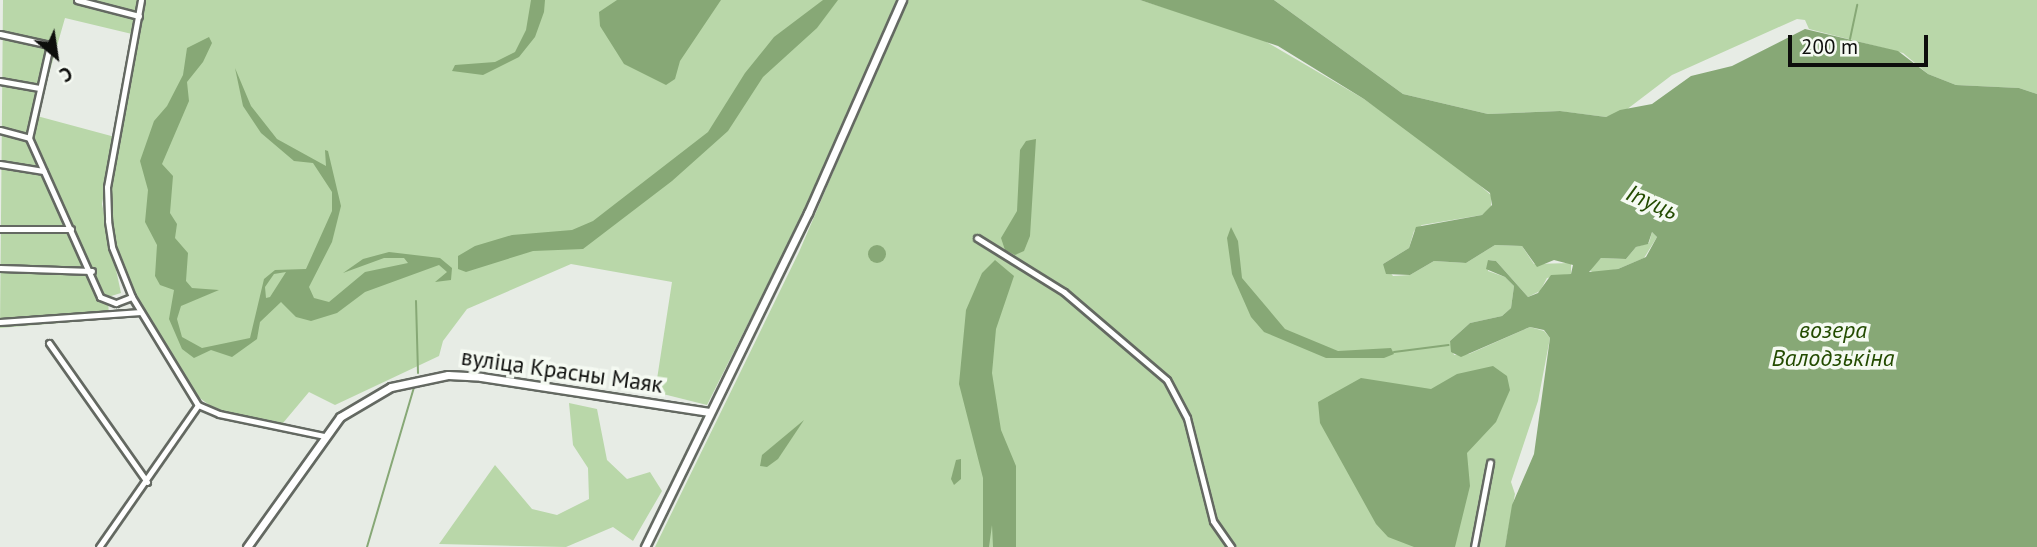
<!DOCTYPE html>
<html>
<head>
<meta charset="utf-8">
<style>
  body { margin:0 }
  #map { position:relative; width:2037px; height:547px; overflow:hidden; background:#e7ece5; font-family:"PT Sans",sans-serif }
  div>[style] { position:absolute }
  .green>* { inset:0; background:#b9d7a9 }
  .water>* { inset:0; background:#87a876 }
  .round { border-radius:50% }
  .stream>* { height:2px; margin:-1px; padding:0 1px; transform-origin:1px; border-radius:1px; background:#87a876 }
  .roads { filter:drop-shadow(2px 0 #646962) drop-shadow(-2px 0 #646962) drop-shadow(0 2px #646962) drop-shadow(0 -2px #646962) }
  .street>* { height:5px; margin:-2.5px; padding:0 2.5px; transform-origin:2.5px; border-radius:2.5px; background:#fff }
  .secondary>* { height:7px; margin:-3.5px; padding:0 3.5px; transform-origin:3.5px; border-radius:3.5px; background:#fff }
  span { translate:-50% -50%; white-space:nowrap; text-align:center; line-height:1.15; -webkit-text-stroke:7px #f5faf2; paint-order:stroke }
  .street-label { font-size:23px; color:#0d0e0c }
  .water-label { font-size:24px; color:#234b00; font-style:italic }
  .north { position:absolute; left:21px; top:21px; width:70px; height:70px; -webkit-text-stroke:5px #f5faf2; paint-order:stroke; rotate:151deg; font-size:19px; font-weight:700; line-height:28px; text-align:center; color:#0d0e0c }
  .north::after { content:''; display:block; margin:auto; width:24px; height:32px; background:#0d0e0c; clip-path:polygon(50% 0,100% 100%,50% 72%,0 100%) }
  .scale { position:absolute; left:1788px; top:35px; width:140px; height:32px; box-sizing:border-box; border:4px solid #0d0e0c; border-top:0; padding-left:9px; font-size:21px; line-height:24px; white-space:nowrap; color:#0d0e0c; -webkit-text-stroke:5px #f5faf2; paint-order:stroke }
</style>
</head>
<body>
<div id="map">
  <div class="green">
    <div style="clip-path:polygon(3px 0,139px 0,132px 34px,65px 18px,37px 116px,115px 137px,102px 204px,121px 293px,108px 297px,109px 319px,0 328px)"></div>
    <div style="clip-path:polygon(898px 0,801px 218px,707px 405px,655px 392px,672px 282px,571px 264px,467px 309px,443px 341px,439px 356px,335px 405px,309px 392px,283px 423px,216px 410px,197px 396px,146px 316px,116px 250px,109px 195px,146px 0)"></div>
    <div style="clip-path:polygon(907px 0,1140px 0,1258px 37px,1364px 99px,1445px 156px,1491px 195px,1491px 208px,1482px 215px,1422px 225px,1414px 231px,1409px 248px,1383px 264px,1393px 276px,1410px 275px,1434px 261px,1466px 263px,1495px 245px,1522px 246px,1534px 264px,1571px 263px,1571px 274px,1547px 278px,1540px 291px,1528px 297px,1496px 261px,1488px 260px,1488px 271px,1505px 277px,1514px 286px,1511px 308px,1502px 316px,1470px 323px,1450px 341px,1454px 355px,1469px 354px,1530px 327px,1544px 331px,1550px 338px,1538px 401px,1511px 482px,1515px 494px,1505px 547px,655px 547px,799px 252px)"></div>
    <div style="clip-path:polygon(1274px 0,2037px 0,2037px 94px,2019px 88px,1956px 85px,1928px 74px,1903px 53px,1809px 29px,1805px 20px,1797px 19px,1672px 75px,1626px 110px,1606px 117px,1559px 111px,1488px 114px,1403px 94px)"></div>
    <div style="clip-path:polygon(1652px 232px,1657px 237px,1644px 258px,1618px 269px,1596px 274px,1589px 270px,1601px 258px,1626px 259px,1636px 247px,1649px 243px)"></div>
    <div style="clip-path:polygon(569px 403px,597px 409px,607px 460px,627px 479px,650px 472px,662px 491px,633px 541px,613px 527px,566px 547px,439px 544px,495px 465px,532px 509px,557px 515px,589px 499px,588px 468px,573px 445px)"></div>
  </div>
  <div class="water">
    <div style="clip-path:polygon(531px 0,545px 0,544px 12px,535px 37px,519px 57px,483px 75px,452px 71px,455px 65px,495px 62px,515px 52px,526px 30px)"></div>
    <div style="clip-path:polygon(617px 0,721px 0,680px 61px,675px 79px,666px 85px,624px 64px,600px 26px,599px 12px)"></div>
    <div style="clip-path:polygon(823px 0,838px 0,817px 28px,763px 77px,728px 131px,672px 181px,583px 249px,533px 251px,466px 272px,458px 269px,458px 256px,475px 246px,512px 235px,572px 230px,593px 221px,708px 132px,745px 73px,774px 37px)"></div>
    <div style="clip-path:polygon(evenodd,1140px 0,1274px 0,1403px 94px,1488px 114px,1560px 111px,1606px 117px,1620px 110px,1652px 104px,1691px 76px,1732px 66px,1805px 29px,1898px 51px,1928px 74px,1956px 85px,2019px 88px,2037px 94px,2037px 547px,1505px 547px,1512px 505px,1534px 454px,1550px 338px,1544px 330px,1530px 327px,1461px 357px,1451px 352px,1450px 341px,1470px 323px,1502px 316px,1511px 308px,1514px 286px,1505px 277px,1486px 269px,1488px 260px,1496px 261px,1528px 297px,1538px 293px,1551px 275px,1571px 274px,1573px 265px,1554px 260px,1537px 267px,1522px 246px,1495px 245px,1466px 263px,1434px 261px,1410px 275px,1386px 274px,1383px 264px,1409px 248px,1416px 227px,1482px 215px,1492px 205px,1490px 193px,1364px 99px,1278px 46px,1140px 0,1652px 232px,1657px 237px,1646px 257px,1618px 269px,1589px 272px,1601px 258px,1626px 259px,1636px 247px,1648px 244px,1652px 232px)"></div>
    <div style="clip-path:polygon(evenodd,209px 37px,212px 43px,203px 62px,187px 82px,189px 101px,162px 164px,173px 176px,170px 213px,177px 224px,175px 238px,188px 253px,186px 281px,192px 288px,219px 290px,181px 306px,177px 319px,182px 337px,202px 348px,250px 338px,264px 279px,275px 270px,306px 269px,332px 211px,332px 192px,313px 163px,294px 161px,261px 133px,243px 106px,235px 68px,251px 106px,277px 139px,326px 166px,325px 150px,328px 151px,341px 206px,332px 242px,309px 287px,314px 298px,329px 302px,365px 272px,408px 263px,404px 258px,384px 258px,343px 273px,363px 259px,389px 252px,440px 258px,452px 268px,451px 280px,435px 282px,447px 272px,439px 265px,365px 292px,337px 313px,311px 321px,296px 317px,281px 302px,260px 322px,257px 339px,232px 357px,211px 350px,194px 358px,182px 349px,169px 319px,174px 290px,160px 285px,155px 276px,157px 245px,145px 222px,148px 190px,140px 161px,154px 121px,167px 106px,183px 75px,187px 48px,209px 37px,286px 272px,270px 297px,266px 298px,265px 287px,274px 274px,286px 272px)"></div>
    <div style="clip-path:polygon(1036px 139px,1030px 236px,1024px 251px,1015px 255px,1005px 250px,1001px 238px,1017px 211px,1020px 150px,1026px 141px)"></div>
    <div style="clip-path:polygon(1231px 227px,1238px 241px,1242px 278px,1285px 329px,1338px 351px,1391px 348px,1394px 354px,1384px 358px,1326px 358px,1264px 332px,1251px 317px,1232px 274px,1227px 238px)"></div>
    <div class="round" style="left:868px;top:245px;width:18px;height:18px"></div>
    <div style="clip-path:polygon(995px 260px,1014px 276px,996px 329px,992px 373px,1001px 430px,1016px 466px,1016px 547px,993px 547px,992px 525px,989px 547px,983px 547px,983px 478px,959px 384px,966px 310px,982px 273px)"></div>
    <div style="clip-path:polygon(1493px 366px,1507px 376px,1510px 390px,1496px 422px,1467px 453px,1470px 486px,1455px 547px,1414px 547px,1388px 537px,1376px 524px,1320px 423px,1318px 402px,1361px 378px,1431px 389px,1457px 374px)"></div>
    <div style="clip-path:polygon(804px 420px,778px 459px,767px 467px,760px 466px,762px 455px)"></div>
    <div style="clip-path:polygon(961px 459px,961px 479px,954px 485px,951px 479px,956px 460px)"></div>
  </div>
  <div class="stream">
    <div style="left:1850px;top:39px;width:35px;rotate:-78deg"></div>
    <div style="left:416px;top:301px;width:72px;rotate:88.4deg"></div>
    <div style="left:1394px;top:352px;width:55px;rotate:-7.3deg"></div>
    <div style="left:367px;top:547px;width:167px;rotate:-73.6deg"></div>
  </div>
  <div class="roads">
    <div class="street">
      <div style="left:77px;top:0;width:64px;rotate:14.5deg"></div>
      <div style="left:141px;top:0;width:190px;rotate:100.3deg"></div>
      <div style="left:107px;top:187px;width:34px;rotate:88deg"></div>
      <div style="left:108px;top:221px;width:26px;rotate:81deg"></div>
      <div style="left:112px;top:247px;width:54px;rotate:68.2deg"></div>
      <div style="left:132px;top:297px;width:127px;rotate:58.6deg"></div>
      <div style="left:0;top:34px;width:51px;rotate:12.4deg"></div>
      <div style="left:50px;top:45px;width:95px;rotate:102.7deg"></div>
      <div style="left:29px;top:138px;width:174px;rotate:65.9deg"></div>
      <div style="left:100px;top:297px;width:17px;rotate:21deg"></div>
      <div style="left:116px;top:303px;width:17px;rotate:-21deg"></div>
      <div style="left:0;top:81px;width:40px;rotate:10deg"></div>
      <div style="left:0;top:130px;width:30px;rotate:15deg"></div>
      <div style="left:0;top:164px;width:44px;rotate:9.2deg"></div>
      <div style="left:0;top:229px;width:71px"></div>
      <div style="left:977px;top:238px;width:102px;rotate:31.8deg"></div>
      <div style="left:1064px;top:292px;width:135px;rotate:40.5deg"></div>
      <div style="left:1167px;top:380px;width:43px;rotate:62.2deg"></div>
      <div style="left:1187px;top:418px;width:106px;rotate:75.8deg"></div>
      <div style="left:1213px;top:521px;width:32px;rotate:55deg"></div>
      <div style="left:0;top:268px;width:92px;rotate:1.9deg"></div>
      <div style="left:0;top:322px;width:141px;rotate:-4.1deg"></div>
      <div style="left:49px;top:343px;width:170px;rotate:54.8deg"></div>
      <div style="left:198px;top:405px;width:23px;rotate:23deg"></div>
      <div style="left:219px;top:414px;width:107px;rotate:11.8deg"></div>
      <div style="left:99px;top:547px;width:173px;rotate:-55.1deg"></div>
      <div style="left:1474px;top:547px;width:86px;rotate:-79.2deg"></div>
    </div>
    <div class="secondary">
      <div style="left:247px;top:547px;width:160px;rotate:-54.4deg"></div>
      <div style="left:340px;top:417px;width:59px;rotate:-30.5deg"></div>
      <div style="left:391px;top:387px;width:58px;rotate:-11.9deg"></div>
      <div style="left:448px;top:375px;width:33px;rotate:3deg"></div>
      <div style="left:481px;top:377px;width:231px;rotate:8.7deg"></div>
      <div style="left:645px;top:547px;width:372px;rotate:-64deg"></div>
      <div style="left:808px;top:213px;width:233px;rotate:-66.2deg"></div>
    </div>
  </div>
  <div class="street-label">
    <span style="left:562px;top:371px;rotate:8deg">вуліца Красны Маяк</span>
  </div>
  <div class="water-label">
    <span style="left:1652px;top:202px;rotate:24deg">Іпуць</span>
    <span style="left:1833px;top:344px">возера<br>Валодзькіна</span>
  </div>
  <div class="north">С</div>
  <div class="scale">200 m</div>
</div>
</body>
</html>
